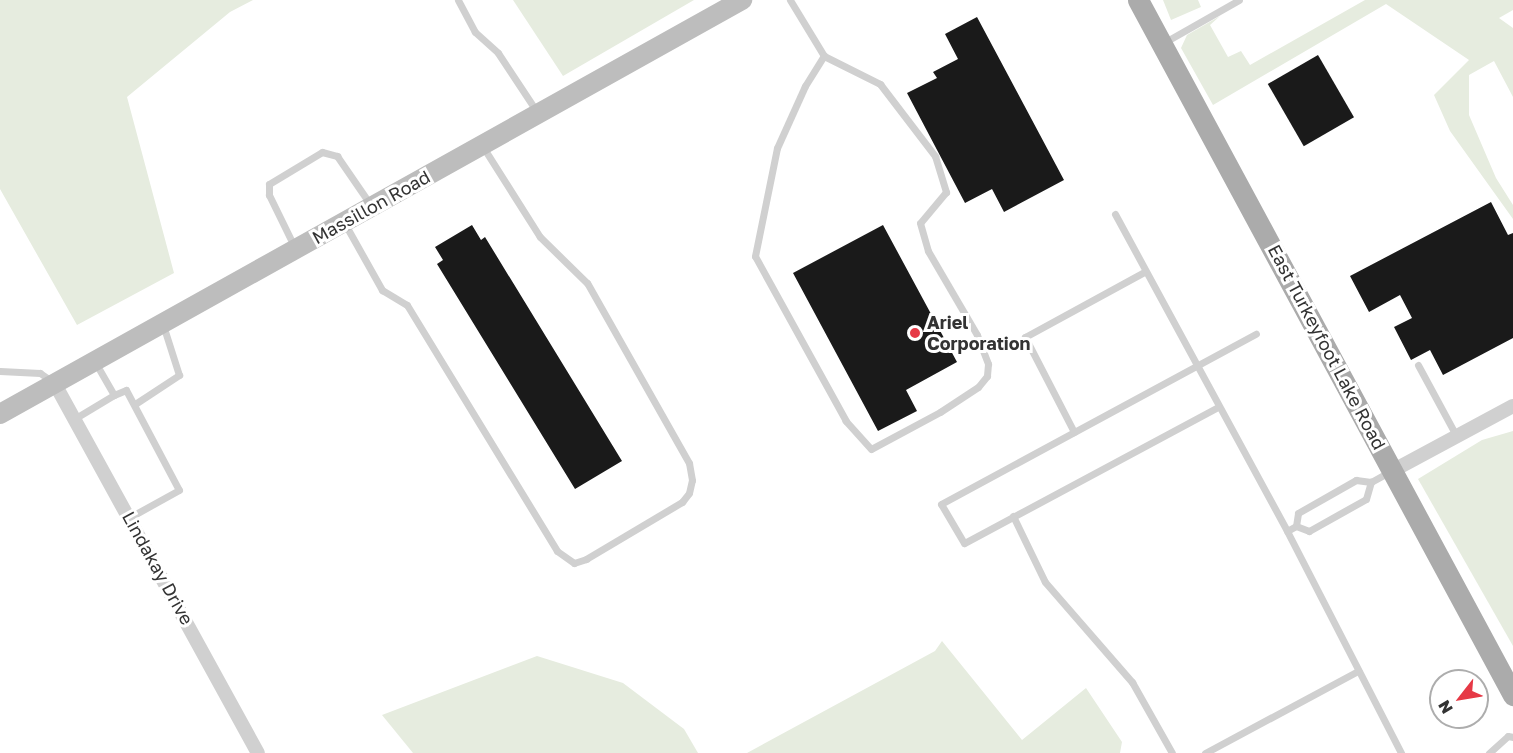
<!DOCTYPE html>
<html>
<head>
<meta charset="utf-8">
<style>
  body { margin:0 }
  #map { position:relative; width:1513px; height:753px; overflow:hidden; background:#fff; font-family:"Golos Text",sans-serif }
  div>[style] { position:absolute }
  .green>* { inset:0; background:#e6ecdf }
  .building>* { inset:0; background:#1a1a1a; transform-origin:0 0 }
  .lane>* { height:7px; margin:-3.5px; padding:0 3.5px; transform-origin:3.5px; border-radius:3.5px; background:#d0d0d0 }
  .street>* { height:14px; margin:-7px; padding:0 7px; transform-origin:7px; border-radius:7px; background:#d0d0d0 }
  .secondary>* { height:20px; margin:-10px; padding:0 10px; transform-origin:10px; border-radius:10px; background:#bdbdbd }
  .primary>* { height:21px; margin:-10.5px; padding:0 10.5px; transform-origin:10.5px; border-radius:10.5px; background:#ababab }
  .dots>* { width:16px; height:16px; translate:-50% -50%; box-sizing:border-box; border:3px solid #fff; border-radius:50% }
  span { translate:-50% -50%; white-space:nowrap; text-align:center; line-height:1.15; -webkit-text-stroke:6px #fff; paint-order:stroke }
  .street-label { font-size:18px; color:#333 }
  .poi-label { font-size:18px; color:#333; font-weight:700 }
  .left { translate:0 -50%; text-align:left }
  .north { position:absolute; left:1429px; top:669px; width:60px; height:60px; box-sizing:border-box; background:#fff; border:2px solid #adadad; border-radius:50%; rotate:239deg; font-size:16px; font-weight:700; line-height:24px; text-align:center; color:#333 }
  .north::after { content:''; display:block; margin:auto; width:21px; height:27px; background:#e63946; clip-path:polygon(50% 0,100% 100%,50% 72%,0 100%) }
</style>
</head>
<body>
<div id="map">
  <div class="green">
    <div style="clip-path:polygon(0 0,253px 0,230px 12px,127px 97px,174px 273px,77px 325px,0 189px)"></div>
    <div style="clip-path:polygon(513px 0,694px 0,563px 76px)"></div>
    <div style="clip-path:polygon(1163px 0,1198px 0,1201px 7px,1171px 20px)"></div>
    <div style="clip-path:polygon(1365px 0,1513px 0,1513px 10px,1499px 18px,1513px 28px,1513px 97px,1494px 61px,1469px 75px,1469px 115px,1496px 178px,1513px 205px,1513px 219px,1450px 131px,1434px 95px,1469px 60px,1386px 4px,1213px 105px,1181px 48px,1187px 35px,1220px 16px,1210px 25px,1228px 57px,1241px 51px,1250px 65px)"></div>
    <div style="clip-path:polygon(1513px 431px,1513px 646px,1418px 479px,1482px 440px)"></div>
    <div style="clip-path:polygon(942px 641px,1022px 740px,1086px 688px,1122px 742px,1120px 753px,747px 753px,935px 651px)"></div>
    <div style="clip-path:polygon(537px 656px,623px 683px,684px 729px,698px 753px,413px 753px,382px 715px)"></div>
  </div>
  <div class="building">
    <div style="clip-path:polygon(977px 17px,1064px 180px,1004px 212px,992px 189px,965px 203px,907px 93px,937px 78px,933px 72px,958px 59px,945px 34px)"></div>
    <div style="left:1318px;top:55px;width:72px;height:58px;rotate:60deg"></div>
    <div style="clip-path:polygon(1491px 202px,1508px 235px,1513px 233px,1513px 338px,1443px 375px,1430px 350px,1411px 360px,1394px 327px,1412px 318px,1400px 295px,1369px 312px,1350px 276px)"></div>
    <div style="clip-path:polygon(472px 225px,481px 240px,485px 237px,622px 461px,575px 489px,437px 264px,443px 260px,435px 247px)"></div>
    <div style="clip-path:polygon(883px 225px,957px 362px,906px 390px,917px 411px,878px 431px,793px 273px)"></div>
  </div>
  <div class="lane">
    <div style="left:458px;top:0;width:36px;rotate:62deg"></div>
    <div style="left:475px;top:32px;width:31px;rotate:42deg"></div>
    <div style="left:498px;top:53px;width:71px;rotate:56.5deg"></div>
    <div style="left:790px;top:0;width:66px;rotate:58.7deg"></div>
    <div style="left:824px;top:56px;width:63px;rotate:26.6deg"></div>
    <div style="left:880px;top:84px;width:91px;rotate:52.6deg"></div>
    <div style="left:935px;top:156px;width:38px;rotate:73deg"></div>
    <div style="left:946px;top:192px;width:40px;rotate:130deg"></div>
    <div style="left:920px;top:223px;width:29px;rotate:74deg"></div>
    <div style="left:928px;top:251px;width:97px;rotate:59.7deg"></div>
    <div style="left:977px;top:335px;width:31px;rotate:69deg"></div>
    <div style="left:988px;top:364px;width:12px;rotate:95deg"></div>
    <div style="left:987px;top:376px;width:14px;rotate:129deg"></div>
    <div style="left:978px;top:387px;width:45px;rotate:146.7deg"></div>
    <div style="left:940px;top:412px;width:78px;rotate:151.8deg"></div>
    <div style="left:871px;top:449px;width:38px;rotate:-132deg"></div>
    <div style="left:846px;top:421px;width:188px;rotate:-118.9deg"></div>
    <div style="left:755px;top:256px;width:110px;rotate:-78.5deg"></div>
    <div style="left:777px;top:148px;width:68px;rotate:-65.7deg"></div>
    <div style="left:805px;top:86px;width:36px;rotate:-58deg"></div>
    <div style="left:1165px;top:42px;width:85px;rotate:-29.6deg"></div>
    <div style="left:1115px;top:214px;width:361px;rotate:61.5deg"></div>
    <div style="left:345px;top:224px;width:76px;rotate:60.7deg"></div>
    <div style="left:382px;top:290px;width:29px;rotate:31deg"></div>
    <div style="left:407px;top:305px;width:288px;rotate:58.6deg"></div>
    <div style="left:557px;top:551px;width:21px;rotate:35deg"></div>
    <div style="left:574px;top:563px;width:13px;rotate:-18deg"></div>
    <div style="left:586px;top:559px;width:112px;rotate:-30.7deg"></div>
    <div style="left:682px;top:502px;width:11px;rotate:-52deg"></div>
    <div style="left:689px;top:493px;width:13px;rotate:-77deg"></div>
    <div style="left:692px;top:480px;width:17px;rotate:-100deg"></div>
    <div style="left:689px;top:463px;width:207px;rotate:-119.5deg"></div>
    <div style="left:587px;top:283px;width:66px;rotate:-135.6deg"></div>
    <div style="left:540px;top:237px;width:107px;rotate:-122.3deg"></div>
    <div style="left:294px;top:246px;width:57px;rotate:-116.1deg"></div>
    <div style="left:269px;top:195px;width:11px;rotate:-90deg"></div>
    <div style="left:269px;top:184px;width:62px;rotate:-31.1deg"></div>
    <div style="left:322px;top:152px;width:16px;rotate:15deg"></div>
    <div style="left:337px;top:156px;width:58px;rotate:55.5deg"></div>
    <div style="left:1418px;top:365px;width:82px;rotate:61.6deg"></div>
    <div style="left:0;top:371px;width:40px;rotate:2.9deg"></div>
    <div style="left:40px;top:373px;width:16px;rotate:35deg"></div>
    <div style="left:114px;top:395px;width:13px;rotate:-23deg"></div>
    <div style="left:126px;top:390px;width:113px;rotate:62.1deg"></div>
    <div style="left:179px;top:490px;width:56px;rotate:151.1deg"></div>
    <div style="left:135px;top:404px;width:53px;rotate:-33.4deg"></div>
    <div style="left:179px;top:375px;width:52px;rotate:-107.7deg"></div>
    <div style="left:1218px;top:407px;width:288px;rotate:151.8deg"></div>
    <div style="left:964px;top:543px;width:45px;rotate:-120.5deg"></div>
    <div style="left:941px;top:504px;width:358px;rotate:-28.4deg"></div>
    <div style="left:74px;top:419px;width:47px;rotate:-31deg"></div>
    <div style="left:114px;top:395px;width:38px;rotate:-120deg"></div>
    <div style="left:1074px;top:432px;width:107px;rotate:-117.3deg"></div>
    <div style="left:1025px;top:337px;width:136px;rotate:-28.6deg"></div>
    <div style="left:1013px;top:516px;width:73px;rotate:64.1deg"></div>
    <div style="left:1045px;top:582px;width:133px;rotate:49deg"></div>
    <div style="left:1132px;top:682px;width:81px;rotate:60.6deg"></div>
    <div style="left:1296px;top:526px;width:10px;rotate:151deg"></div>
    <div style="left:1287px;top:531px;width:250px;rotate:62.8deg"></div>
    <div style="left:1296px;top:526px;width:13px;rotate:-81deg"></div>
    <div style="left:1298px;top:513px;width:67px;rotate:-29.6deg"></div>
    <div style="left:1356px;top:480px;width:15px;rotate:8deg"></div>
    <div style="left:1371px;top:482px;width:23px;rotate:-29deg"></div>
    <div style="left:1296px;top:526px;width:14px;rotate:21deg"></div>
    <div style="left:1309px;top:531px;width:65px;rotate:-29.3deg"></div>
    <div style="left:1366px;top:499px;width:18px;rotate:-74deg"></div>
    <div style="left:1205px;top:753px;width:174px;rotate:-28.2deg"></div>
    <div style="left:1489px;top:753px;width:25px;rotate:-42deg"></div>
    <div style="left:1508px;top:736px;width:5px;rotate:11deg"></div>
  </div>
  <div class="street">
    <div style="left:55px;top:384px;width:421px;rotate:61.2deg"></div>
    <div style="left:1394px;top:470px;width:135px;rotate:-28.3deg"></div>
  </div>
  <div class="secondary">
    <div style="left:0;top:414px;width:850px;rotate:-29.16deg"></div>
  </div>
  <div class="primary">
    <div style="left:1138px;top:0;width:790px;rotate:61.65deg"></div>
  </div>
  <div class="dots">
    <div style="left:915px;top:333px;background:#e63946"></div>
  </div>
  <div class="street-label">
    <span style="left:371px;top:207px;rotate:-29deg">Massillon Road</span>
    <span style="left:1327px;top:347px;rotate:62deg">East Turkeyfoot Lake Road</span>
    <span style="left:158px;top:568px;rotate:61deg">Lindakay Drive</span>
  </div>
  <div class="poi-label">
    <span class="left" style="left:927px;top:333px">Ariel<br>Corporation</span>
  </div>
  <div class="north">N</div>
</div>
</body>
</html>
